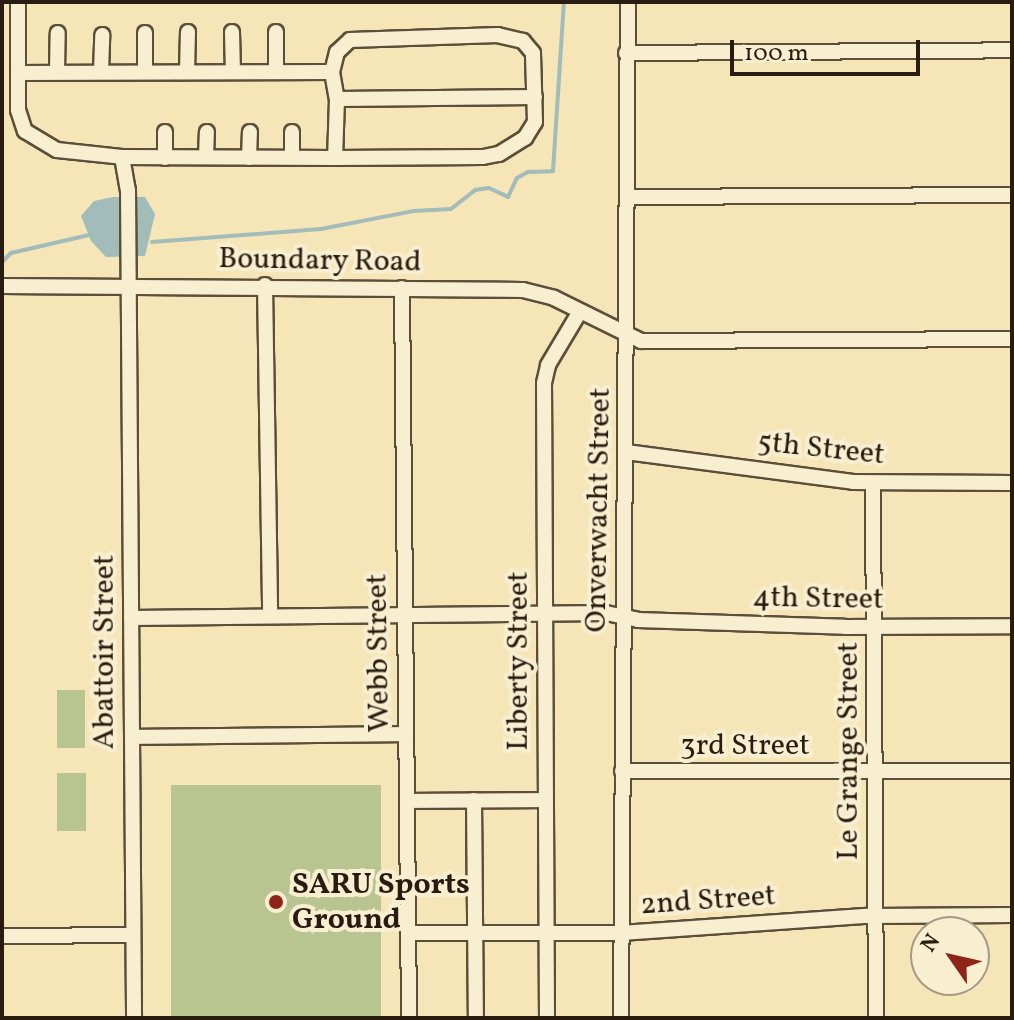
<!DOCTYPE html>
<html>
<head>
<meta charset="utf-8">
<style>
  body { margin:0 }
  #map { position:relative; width:1014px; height:1020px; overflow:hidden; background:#f5e5b7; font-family:Vollkorn,serif }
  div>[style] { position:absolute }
  .green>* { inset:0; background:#b9c590; transform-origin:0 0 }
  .water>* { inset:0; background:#a2bcba }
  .stream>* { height:4px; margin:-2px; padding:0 2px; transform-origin:2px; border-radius:2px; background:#a2bcba }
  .roads { filter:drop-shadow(2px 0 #5b4e3a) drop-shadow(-2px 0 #5b4e3a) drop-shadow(0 2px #5b4e3a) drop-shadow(0 -2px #5b4e3a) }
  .minor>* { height:14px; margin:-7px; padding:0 7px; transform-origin:7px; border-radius:7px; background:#f8eed0 }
  .dots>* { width:22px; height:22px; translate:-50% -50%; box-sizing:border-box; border:4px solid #f8eed0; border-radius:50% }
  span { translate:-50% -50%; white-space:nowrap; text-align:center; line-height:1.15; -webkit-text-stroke:8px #f8eed0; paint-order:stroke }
  .street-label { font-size:30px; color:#281c10 }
  .poi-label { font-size:30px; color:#281c10; font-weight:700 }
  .left { translate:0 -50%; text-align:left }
  .frame { position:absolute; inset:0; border:4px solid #281c10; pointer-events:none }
  .north { position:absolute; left:910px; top:916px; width:80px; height:80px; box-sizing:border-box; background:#f8eed0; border:2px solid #a59a83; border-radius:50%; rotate:304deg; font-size:22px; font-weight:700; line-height:32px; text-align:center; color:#281c10 }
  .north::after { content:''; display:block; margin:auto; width:28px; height:36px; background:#8f2418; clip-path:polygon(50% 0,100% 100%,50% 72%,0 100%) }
  .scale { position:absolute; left:730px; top:40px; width:190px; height:36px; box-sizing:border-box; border:4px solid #281c10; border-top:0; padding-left:10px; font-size:24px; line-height:28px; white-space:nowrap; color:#281c10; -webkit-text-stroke:6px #f8eed0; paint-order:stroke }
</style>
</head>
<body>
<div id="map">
  <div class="green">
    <div style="left:57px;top:690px;width:28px;height:58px"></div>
    <div style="left:86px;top:773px;width:58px;height:29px;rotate:90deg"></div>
    <div style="left:171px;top:785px;width:210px;height:233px"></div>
  </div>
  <div class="water">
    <div style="clip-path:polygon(113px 197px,145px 197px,155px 214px,145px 256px,106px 257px,91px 241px,81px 216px,94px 201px)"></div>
  </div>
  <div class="stream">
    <div style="left:152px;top:242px;width:169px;rotate:-4.4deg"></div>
    <div style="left:321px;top:229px;width:95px;rotate:-11deg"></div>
    <div style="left:414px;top:211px;width:37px;rotate:-3deg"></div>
    <div style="left:451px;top:209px;width:31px;rotate:-38deg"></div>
    <div style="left:475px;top:190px;width:14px;rotate:-8deg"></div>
    <div style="left:489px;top:188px;width:21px;rotate:25deg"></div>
    <div style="left:508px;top:197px;width:21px;rotate:-65deg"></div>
    <div style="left:517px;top:178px;width:13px;rotate:-29deg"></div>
    <div style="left:528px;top:172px;width:25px;rotate:-2deg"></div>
    <div style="left:553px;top:171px;width:169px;rotate:-86.3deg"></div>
    <div style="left:2px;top:262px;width:13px;rotate:-45deg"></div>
    <div style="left:11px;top:253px;width:80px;rotate:-13deg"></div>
  </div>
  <div class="roads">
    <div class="minor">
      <div style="left:18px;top:2px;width:108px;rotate:90deg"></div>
      <div style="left:18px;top:110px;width:22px;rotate:72deg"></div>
      <div style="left:25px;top:131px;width:37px;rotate:31deg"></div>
      <div style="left:57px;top:150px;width:65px;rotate:6.1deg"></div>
      <div style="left:122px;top:157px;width:213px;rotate:0.3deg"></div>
      <div style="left:335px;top:158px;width:148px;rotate:-0.4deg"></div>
      <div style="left:483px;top:157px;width:16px;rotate:-11deg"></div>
      <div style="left:499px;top:154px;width:31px;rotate:-32deg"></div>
      <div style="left:525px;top:138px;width:19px;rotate:-58deg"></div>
      <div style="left:535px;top:122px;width:69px;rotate:-91.7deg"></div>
      <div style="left:533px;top:53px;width:16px;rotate:-130deg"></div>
      <div style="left:523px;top:41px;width:26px;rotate:-167deg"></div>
      <div style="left:498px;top:35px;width:148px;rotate:178.1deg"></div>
      <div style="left:350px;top:40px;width:18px;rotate:137deg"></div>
      <div style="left:337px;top:52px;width:21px;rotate:104deg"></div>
      <div style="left:332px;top:72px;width:27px;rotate:80deg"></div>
      <div style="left:337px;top:99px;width:59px;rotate:91.9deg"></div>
      <div style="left:232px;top:32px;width:40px;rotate:88.6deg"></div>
      <div style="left:145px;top:33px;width:39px;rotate:90deg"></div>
      <div style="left:626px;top:53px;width:386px;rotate:-0.4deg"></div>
      <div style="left:57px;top:72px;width:39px;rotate:-89deg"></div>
      <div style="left:101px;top:72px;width:37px;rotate:-88deg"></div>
      <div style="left:187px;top:72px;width:40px;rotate:-88.6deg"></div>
      <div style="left:276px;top:72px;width:40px;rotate:-90deg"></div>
      <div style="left:18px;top:73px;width:314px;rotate:-0.2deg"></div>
      <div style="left:337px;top:99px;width:198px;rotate:-0.6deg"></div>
      <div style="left:165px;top:132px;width:26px;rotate:90deg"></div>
      <div style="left:292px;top:132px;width:25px;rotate:90deg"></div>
      <div style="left:122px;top:157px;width:34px;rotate:80deg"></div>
      <div style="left:128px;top:190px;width:828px;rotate:89.58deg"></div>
      <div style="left:206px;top:157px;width:25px;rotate:-88deg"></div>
      <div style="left:249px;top:158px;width:26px;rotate:-88deg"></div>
      <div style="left:628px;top:197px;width:384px;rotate:-0.3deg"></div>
      <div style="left:265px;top:285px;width:331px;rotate:89.1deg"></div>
      <div style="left:2px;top:286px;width:521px;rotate:0.44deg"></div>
      <div style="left:523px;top:290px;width:32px;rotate:14deg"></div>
      <div style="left:554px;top:298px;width:97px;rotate:26.3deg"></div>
      <div style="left:641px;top:341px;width:371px;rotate:-0.3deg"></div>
      <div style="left:402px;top:288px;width:730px;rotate:89.45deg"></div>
      <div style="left:626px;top:452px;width:229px;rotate:7.5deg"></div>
      <div style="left:853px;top:482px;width:159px;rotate:0.4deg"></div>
      <div style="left:873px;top:483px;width:535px;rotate:89.68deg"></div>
      <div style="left:131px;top:618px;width:475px;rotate:-0.6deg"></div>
      <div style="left:606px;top:613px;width:33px;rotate:12deg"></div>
      <div style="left:638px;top:620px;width:207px;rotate:1.9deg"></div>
      <div style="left:845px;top:627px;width:167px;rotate:-0.3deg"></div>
      <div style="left:132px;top:737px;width:274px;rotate:-0.6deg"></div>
      <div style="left:622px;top:771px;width:390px"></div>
      <div style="left:474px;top:800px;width:218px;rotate:89.5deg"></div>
      <div style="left:407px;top:801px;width:139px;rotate:-0.4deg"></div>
      <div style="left:408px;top:933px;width:213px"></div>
      <div style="left:621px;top:933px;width:247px;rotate:-4deg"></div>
      <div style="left:867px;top:916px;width:145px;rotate:-0.4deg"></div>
      <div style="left:2px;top:936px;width:131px;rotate:-0.4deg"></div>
      <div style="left:547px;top:1018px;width:635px;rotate:-90.27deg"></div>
      <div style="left:544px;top:383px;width:18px;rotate:-77deg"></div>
      <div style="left:548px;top:365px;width:61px;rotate:-59.2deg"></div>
      <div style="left:621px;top:1018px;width:1016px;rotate:-89.61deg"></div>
    </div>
  </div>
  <div class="dots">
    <div style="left:276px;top:902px;background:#8f2418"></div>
  </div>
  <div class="street-label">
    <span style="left:320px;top:261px;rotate:1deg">Boundary Road</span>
    <span style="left:821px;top:449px;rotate:6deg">5th Street</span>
    <span style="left:599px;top:510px;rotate:-89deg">Onverwacht Street</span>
    <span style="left:818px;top:599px;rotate:1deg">4th Street</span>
    <span style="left:105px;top:652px;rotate:-90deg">Abattoir Street</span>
    <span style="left:379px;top:653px;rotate:-91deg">Webb Street</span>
    <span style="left:519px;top:661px;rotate:-90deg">Liberty Street</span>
    <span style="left:745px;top:746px">3rd Street</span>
    <span style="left:849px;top:751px;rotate:-90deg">Le Grange Street</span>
    <span style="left:708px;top:901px;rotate:-4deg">2nd Street</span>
  </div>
  <div class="poi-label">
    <span class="left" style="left:292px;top:902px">SARU Sports<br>Ground</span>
  </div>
  <div class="frame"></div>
  <div class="north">N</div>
  <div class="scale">100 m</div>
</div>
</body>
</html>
